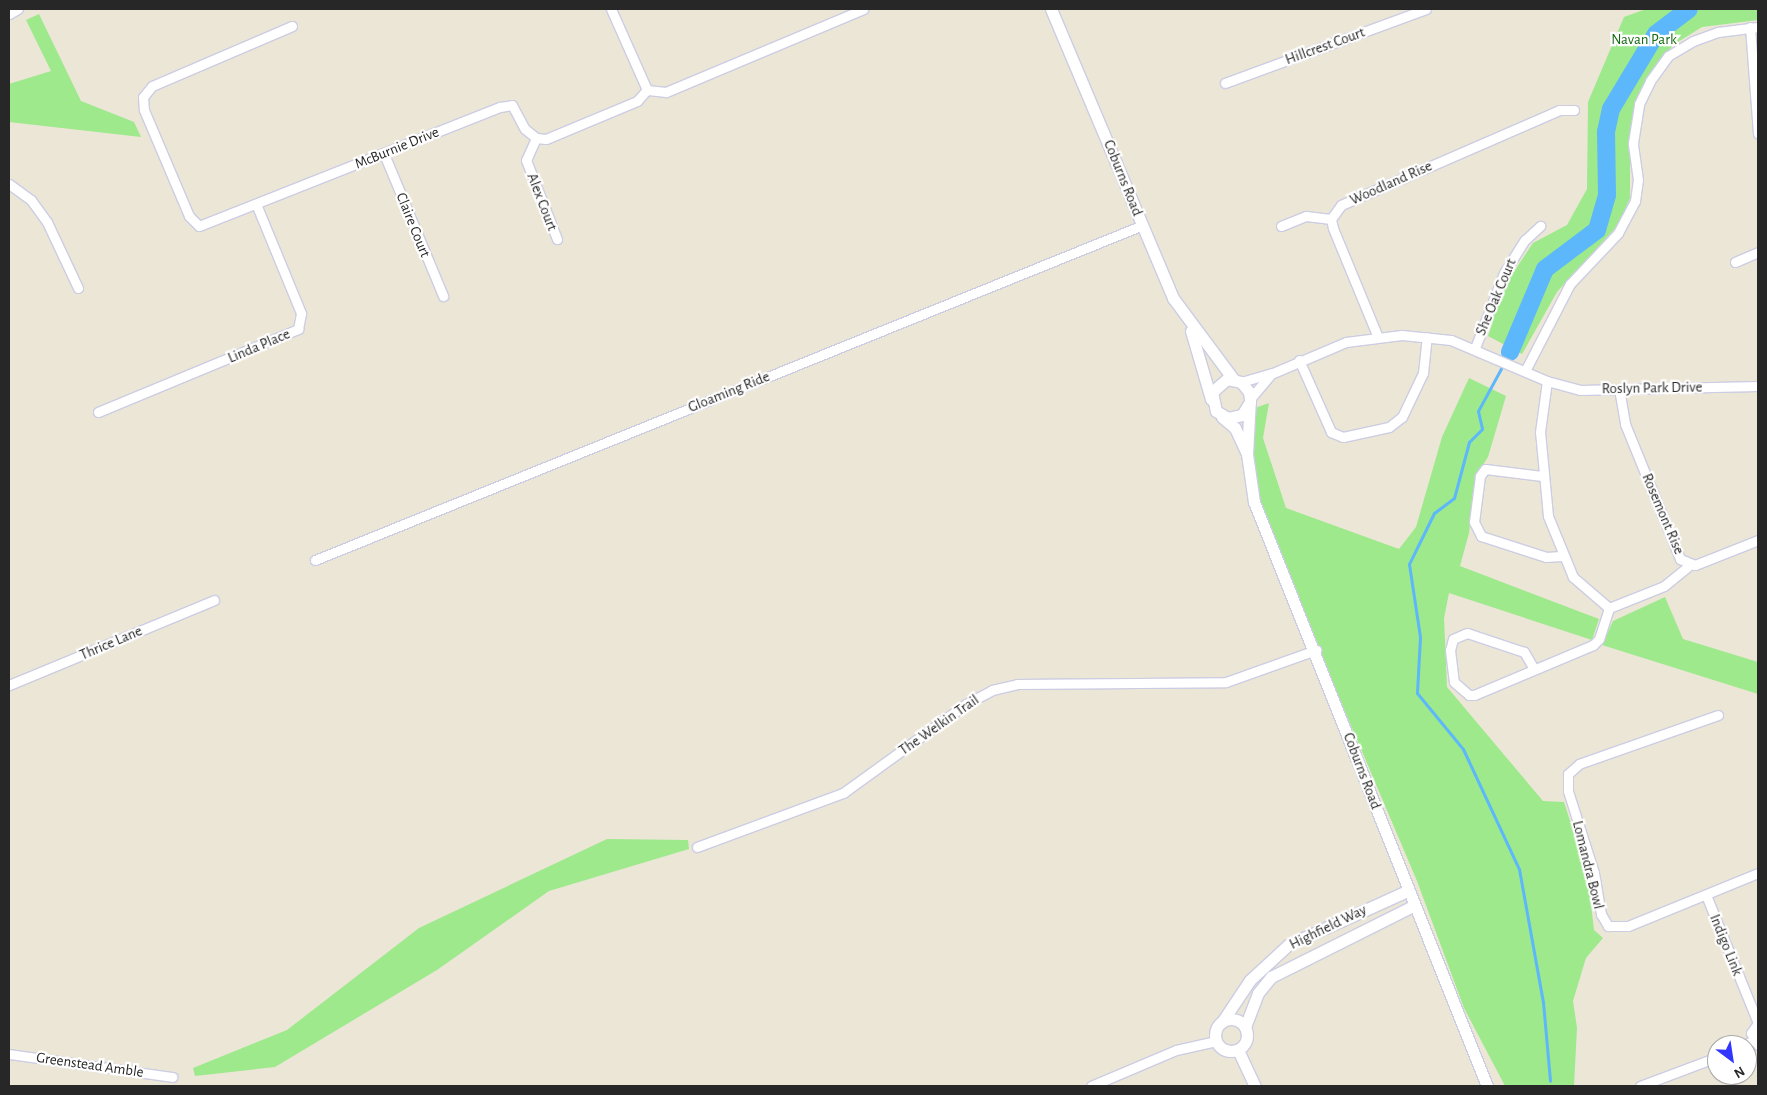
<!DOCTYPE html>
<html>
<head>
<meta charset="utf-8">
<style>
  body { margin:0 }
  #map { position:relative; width:1767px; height:1095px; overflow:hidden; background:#ece6d7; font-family:"Alegreya Sans",sans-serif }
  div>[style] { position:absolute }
  .green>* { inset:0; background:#9de98c }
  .stream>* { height:3px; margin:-1.5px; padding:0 1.5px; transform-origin:1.5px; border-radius:1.5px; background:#5db7fb }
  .river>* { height:18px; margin:-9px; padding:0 9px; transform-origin:9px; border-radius:9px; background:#5db7fb }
  .roads { filter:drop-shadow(1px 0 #cccde3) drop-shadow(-1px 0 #cccde3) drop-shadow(0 1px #cccde3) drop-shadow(0 -1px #cccde3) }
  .minor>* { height:9px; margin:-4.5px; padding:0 4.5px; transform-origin:4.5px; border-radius:4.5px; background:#fff }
  .tertiary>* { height:11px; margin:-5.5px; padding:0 5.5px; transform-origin:5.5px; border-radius:5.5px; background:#fff }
  .tertiary>.ring { margin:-5.5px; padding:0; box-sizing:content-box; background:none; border:11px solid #fff; border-radius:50% }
  span { translate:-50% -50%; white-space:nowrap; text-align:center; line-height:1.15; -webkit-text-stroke:4.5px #fff; paint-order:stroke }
  .park-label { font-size:15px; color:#166a12 }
  .street-label { font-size:15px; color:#272727 }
  .frame { position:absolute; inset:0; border:10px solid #272727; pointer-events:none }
  .north { position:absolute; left:1707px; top:1035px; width:50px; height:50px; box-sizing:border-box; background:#fff; border:1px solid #a9a9a9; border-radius:50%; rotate:149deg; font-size:14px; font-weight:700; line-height:20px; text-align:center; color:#272727 }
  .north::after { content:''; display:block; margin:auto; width:18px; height:22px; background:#3136ff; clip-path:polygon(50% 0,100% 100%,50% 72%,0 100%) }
</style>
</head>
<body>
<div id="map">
  <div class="green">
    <div style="clip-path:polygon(1646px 9px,1758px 9px,1758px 20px,1702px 27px,1673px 45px,1640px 90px,1630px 128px,1630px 198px,1619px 224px,1557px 292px,1522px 354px,1488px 336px,1503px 288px,1533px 243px,1567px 225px,1587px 189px,1588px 102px,1624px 17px)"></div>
    <div style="clip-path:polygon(39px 14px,81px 101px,134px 122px,141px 137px,9px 122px,9px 84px,51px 71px,26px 20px)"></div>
    <div style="clip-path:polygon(1469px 378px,1506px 396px,1488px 457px,1476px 476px,1469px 533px,1460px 566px,1599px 619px,1592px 640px,1449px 593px,1444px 618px,1447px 687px,1543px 801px,1564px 802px,1588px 877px,1594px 930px,1603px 938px,1586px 958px,1573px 1001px,1577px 1028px,1574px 1086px,1505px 1086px,1464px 1008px,1417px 881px,1254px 497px,1252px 409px,1269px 403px,1263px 438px,1286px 508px,1399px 549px,1416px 527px,1442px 437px)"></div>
    <div style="clip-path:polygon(1665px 597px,1683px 639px,1758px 662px,1758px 694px,1602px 645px,1613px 621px)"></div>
    <div style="clip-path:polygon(607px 839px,688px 840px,689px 849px,549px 891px,437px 970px,275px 1067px,195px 1076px,193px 1068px,287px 1030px,419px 928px)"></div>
  </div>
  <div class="stream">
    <div style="left:1510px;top:352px;width:67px;rotate:118.5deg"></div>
    <div style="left:1478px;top:411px;width:18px;rotate:77deg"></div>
    <div style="left:1482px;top:429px;width:18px;rotate:135deg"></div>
    <div style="left:1469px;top:442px;width:58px;rotate:105deg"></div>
    <div style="left:1454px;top:498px;width:25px;rotate:143deg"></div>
    <div style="left:1434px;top:513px;width:57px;rotate:116.1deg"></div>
    <div style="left:1409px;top:564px;width:74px;rotate:81.4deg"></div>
    <div style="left:1420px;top:637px;width:56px;rotate:93.1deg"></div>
    <div style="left:1417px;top:693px;width:72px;rotate:50.6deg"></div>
    <div style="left:1463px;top:749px;width:132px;rotate:65deg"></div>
    <div style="left:1519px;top:869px;width:135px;rotate:79.8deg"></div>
    <div style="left:1543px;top:1002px;width:79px;rotate:84.9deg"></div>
  </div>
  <div class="river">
    <div style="left:1510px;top:352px;width:90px;rotate:-67.1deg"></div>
    <div style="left:1545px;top:269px;width:65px;rotate:-36.9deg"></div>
    <div style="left:1597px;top:230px;width:36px;rotate:-74deg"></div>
    <div style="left:1607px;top:195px;width:63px;rotate:-90.9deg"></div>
    <div style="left:1606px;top:132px;width:24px;rotate:-78deg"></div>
    <div style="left:1611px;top:109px;width:87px;rotate:-59deg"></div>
    <div style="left:1656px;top:34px;width:41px;rotate:-37.1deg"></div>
  </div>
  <div class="roads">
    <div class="minor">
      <div style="left:611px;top:9px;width:89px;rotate:66deg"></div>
      <div style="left:9px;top:14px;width:10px;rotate:-29deg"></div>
      <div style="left:292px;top:26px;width:152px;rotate:156.8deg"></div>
      <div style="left:152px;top:86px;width:14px;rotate:129deg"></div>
      <div style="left:143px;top:97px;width:13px;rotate:86deg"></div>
      <div style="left:144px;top:110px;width:115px;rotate:67deg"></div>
      <div style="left:189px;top:216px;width:14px;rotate:45deg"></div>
      <div style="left:199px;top:226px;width:324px;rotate:-21.6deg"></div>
      <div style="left:500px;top:107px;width:12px;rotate:-9deg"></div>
      <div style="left:512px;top:105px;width:27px;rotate:62deg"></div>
      <div style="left:525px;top:129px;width:14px;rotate:39deg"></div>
      <div style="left:536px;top:138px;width:10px;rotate:6deg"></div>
      <div style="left:546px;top:139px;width:99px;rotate:-22.7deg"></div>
      <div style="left:637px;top:101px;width:15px;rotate:-48deg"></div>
      <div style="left:1750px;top:27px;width:107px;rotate:85.7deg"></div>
      <div style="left:1225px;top:83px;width:214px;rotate:-20.2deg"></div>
      <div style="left:647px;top:90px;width:19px;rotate:6deg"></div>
      <div style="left:666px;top:92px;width:214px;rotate:-22.8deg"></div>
      <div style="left:536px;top:138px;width:24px;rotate:114deg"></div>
      <div style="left:526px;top:160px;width:85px;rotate:68.6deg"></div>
      <div style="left:384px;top:154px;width:154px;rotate:67.4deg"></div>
      <div style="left:9px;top:184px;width:27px;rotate:36deg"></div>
      <div style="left:31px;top:200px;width:27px;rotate:54deg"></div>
      <div style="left:47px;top:222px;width:73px;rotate:64.8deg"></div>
      <div style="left:1281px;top:226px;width:27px;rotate:-22deg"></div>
      <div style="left:1306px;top:216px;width:25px;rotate:7deg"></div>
      <div style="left:1735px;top:262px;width:25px;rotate:-23deg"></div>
      <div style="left:1377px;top:335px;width:116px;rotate:-112.4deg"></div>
      <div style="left:1333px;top:228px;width:9px;rotate:-103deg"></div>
      <div style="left:1331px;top:219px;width:17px;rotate:-54deg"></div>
      <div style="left:1341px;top:205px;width:238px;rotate:-23.5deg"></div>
      <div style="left:1559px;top:110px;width:15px"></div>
      <div style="left:1475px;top:348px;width:80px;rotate:-68.9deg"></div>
      <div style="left:1504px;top:273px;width:39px;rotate:-58deg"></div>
      <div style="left:1525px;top:240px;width:21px;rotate:-43deg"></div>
      <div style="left:1299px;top:360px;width:79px;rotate:66deg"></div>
      <div style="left:1331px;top:432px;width:13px;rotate:23deg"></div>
      <div style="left:1343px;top:437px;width:47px;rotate:-12.3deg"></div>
      <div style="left:1389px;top:427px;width:16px;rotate:-38deg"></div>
      <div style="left:1402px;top:417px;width:49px;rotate:-64.5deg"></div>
      <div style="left:1423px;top:373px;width:36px;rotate:-84deg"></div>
      <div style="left:1525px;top:371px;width:98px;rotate:-62.7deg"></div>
      <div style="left:1570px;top:284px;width:70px;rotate:-46.7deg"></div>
      <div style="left:1618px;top:233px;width:36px;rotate:-62deg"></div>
      <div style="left:1635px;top:201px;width:21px;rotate:-82deg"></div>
      <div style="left:1638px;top:180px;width:37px;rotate:-98deg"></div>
      <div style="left:1633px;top:143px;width:39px;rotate:-81deg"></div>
      <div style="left:1639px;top:104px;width:25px;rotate:-64deg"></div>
      <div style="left:1650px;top:81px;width:31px;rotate:-54deg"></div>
      <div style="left:1668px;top:56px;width:29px;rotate:-31deg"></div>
      <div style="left:1693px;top:41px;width:27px;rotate:-20deg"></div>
      <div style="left:1718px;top:32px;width:40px;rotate:-7.1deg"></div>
      <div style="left:1241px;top:382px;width:33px;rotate:-16deg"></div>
      <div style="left:1273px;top:373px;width:79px;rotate:-23deg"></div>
      <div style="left:1346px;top:342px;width:56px;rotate:-7.1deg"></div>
      <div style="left:1402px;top:335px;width:49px;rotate:5.8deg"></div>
      <div style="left:1451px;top:340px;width:104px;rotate:23.1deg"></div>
      <div style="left:1547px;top:381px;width:34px;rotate:15deg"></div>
      <div style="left:1580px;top:390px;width:178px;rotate:-1.3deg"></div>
      <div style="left:1619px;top:389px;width:36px;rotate:80deg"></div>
      <div style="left:1625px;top:424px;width:146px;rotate:67.8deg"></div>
      <div style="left:1680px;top:559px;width:16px;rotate:22deg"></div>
      <div style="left:1695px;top:565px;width:68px;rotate:-21.6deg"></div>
      <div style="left:1250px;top:399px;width:31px;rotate:-50deg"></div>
      <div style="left:98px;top:412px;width:217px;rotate:-22.5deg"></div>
      <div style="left:298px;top:329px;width:16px;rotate:-79deg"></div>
      <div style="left:301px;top:313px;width:116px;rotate:-112.4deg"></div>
      <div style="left:1542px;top:476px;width:57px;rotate:-173deg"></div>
      <div style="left:1485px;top:469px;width:9px;rotate:126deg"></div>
      <div style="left:1480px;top:476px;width:46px;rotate:97.4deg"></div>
      <div style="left:1474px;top:522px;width:16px;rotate:63deg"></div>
      <div style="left:1481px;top:536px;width:68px;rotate:17.9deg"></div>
      <div style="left:1546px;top:557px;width:15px;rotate:-4deg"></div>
      <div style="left:315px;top:560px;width:893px;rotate:-22.03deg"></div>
      <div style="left:1609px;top:608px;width:59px;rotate:-21.8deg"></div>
      <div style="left:1664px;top:586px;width:32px;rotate:-39deg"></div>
      <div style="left:1534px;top:669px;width:20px;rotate:-120deg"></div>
      <div style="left:1524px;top:652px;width:60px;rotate:-161.6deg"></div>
      <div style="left:1467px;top:633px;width:15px;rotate:157deg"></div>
      <div style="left:1453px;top:639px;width:11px;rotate:105deg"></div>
      <div style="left:1450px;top:650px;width:32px;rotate:83deg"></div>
      <div style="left:1454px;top:682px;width:20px;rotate:41deg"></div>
      <div style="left:1469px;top:695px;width:5px"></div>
      <div style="left:1474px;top:695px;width:129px;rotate:-22.8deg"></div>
      <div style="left:1593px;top:645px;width:8px;rotate:-45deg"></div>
      <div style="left:1599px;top:639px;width:33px;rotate:-72deg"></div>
      <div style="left:1609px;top:608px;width:48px;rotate:-139.3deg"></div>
      <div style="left:1573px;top:577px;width:66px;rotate:-112.3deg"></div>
      <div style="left:1548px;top:516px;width:84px;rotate:-95.4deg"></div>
      <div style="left:1540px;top:432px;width:51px;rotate:-82.2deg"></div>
      <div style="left:9px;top:685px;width:222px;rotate:-22.5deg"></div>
      <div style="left:1718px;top:715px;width:147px;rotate:160.6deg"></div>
      <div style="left:1579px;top:764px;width:15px;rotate:138deg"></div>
      <div style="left:1568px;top:774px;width:17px;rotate:90deg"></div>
      <div style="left:1568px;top:791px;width:86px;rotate:72.4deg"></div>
      <div style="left:1594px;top:873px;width:42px;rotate:80.3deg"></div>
      <div style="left:1601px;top:914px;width:14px;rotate:60deg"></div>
      <div style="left:1608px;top:926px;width:20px"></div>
      <div style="left:1628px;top:926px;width:140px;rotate:-22.2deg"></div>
      <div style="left:697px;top:847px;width:156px;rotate:-20.3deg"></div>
      <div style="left:843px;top:793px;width:152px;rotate:-35.9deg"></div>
      <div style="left:966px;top:704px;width:30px;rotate:-28deg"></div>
      <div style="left:992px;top:690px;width:26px;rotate:-13deg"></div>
      <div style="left:1017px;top:684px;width:209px;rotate:-0.5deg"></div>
      <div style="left:1226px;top:682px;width:96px;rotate:-19.6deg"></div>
      <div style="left:1706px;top:895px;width:138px;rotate:67.9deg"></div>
      <div style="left:1758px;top:1023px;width:12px;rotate:125deg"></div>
      <div style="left:1751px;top:1033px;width:14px;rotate:60deg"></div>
      <div style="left:1743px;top:1045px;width:11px;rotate:-22deg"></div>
      <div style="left:9px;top:1054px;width:165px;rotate:8deg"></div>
      <div style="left:1091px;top:1086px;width:92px;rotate:-23deg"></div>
      <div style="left:1176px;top:1050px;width:41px;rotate:-12.7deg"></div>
      <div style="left:1640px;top:1086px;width:82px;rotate:-20.6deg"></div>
    </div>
    <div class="tertiary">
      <div style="left:1051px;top:9px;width:314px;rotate:67.1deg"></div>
      <div style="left:1173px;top:298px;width:102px;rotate:53.4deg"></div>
      <div style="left:1191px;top:331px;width:71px;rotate:73.6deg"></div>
      <div style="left:1250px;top:402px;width:15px;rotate:122deg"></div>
      <div style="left:1242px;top:415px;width:14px;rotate:168deg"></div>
      <div style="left:1228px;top:418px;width:14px;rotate:-150deg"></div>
      <div style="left:1216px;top:411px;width:19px;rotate:-102deg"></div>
      <div style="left:1212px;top:392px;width:20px;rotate:-41deg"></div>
      <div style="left:1227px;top:379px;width:14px;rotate:12deg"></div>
      <div style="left:1241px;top:382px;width:13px;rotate:51deg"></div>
      <div style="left:1249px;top:392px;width:7px;rotate:82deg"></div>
      <div style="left:1250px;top:399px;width:55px;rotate:93.1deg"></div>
      <div style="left:1247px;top:454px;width:49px;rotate:81.7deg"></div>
      <div style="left:1254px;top:502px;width:629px;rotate:68.25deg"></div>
      <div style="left:1222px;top:417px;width:17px;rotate:40deg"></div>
      <div style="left:1235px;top:428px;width:26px;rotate:65deg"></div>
      <div class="ring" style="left:1215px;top:1019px;width:21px;height:21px"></div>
      <div style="left:1222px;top:1022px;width:50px;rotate:-56.3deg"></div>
      <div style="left:1250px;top:980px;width:52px;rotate:-42.6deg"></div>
      <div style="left:1288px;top:945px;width:131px;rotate:-24.4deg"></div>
      <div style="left:1245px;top:1027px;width:36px;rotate:-69deg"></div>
      <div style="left:1258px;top:993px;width:21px;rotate:-51deg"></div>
      <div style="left:1271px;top:977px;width:159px;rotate:-26.6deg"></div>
      <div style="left:1238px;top:1050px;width:40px;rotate:65deg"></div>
    </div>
  </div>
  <div class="park-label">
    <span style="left:1644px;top:40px">Navan Park</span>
  </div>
  <div class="street-label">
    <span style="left:1325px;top:46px;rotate:-20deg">Hillcrest Court</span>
    <span style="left:397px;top:148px;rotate:-22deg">McBurnie Drive</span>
    <span style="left:1123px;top:178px;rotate:68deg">Coburns Road</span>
    <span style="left:1391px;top:183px;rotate:-24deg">Woodland Rise</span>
    <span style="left:542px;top:202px;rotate:69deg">Alex Court</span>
    <span style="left:413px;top:225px;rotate:68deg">Claire Court</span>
    <span style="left:1496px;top:297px;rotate:-67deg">She Oak Court</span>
    <span style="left:259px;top:346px;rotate:-23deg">Linda Place</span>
    <span style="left:1652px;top:388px;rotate:-1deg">Roslyn Park Drive</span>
    <span style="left:729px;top:392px;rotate:-22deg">Gloaming Ride</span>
    <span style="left:1663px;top:514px;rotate:67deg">Rosemont Rise</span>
    <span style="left:111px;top:643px;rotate:-23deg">Thrice Lane</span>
    <span style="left:939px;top:725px;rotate:-35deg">The Welkin Trail</span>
    <span style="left:1362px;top:771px;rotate:69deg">Coburns Road</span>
    <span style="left:1588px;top:865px;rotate:76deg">Lomandra Bowl</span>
    <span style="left:1328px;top:927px;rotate:-26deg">Highfield Way</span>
    <span style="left:1726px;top:945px;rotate:68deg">Indigo Link</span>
    <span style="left:90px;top:1065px;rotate:8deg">Greenstead Amble</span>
  </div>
  <div class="frame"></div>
  <div class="north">N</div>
</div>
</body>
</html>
